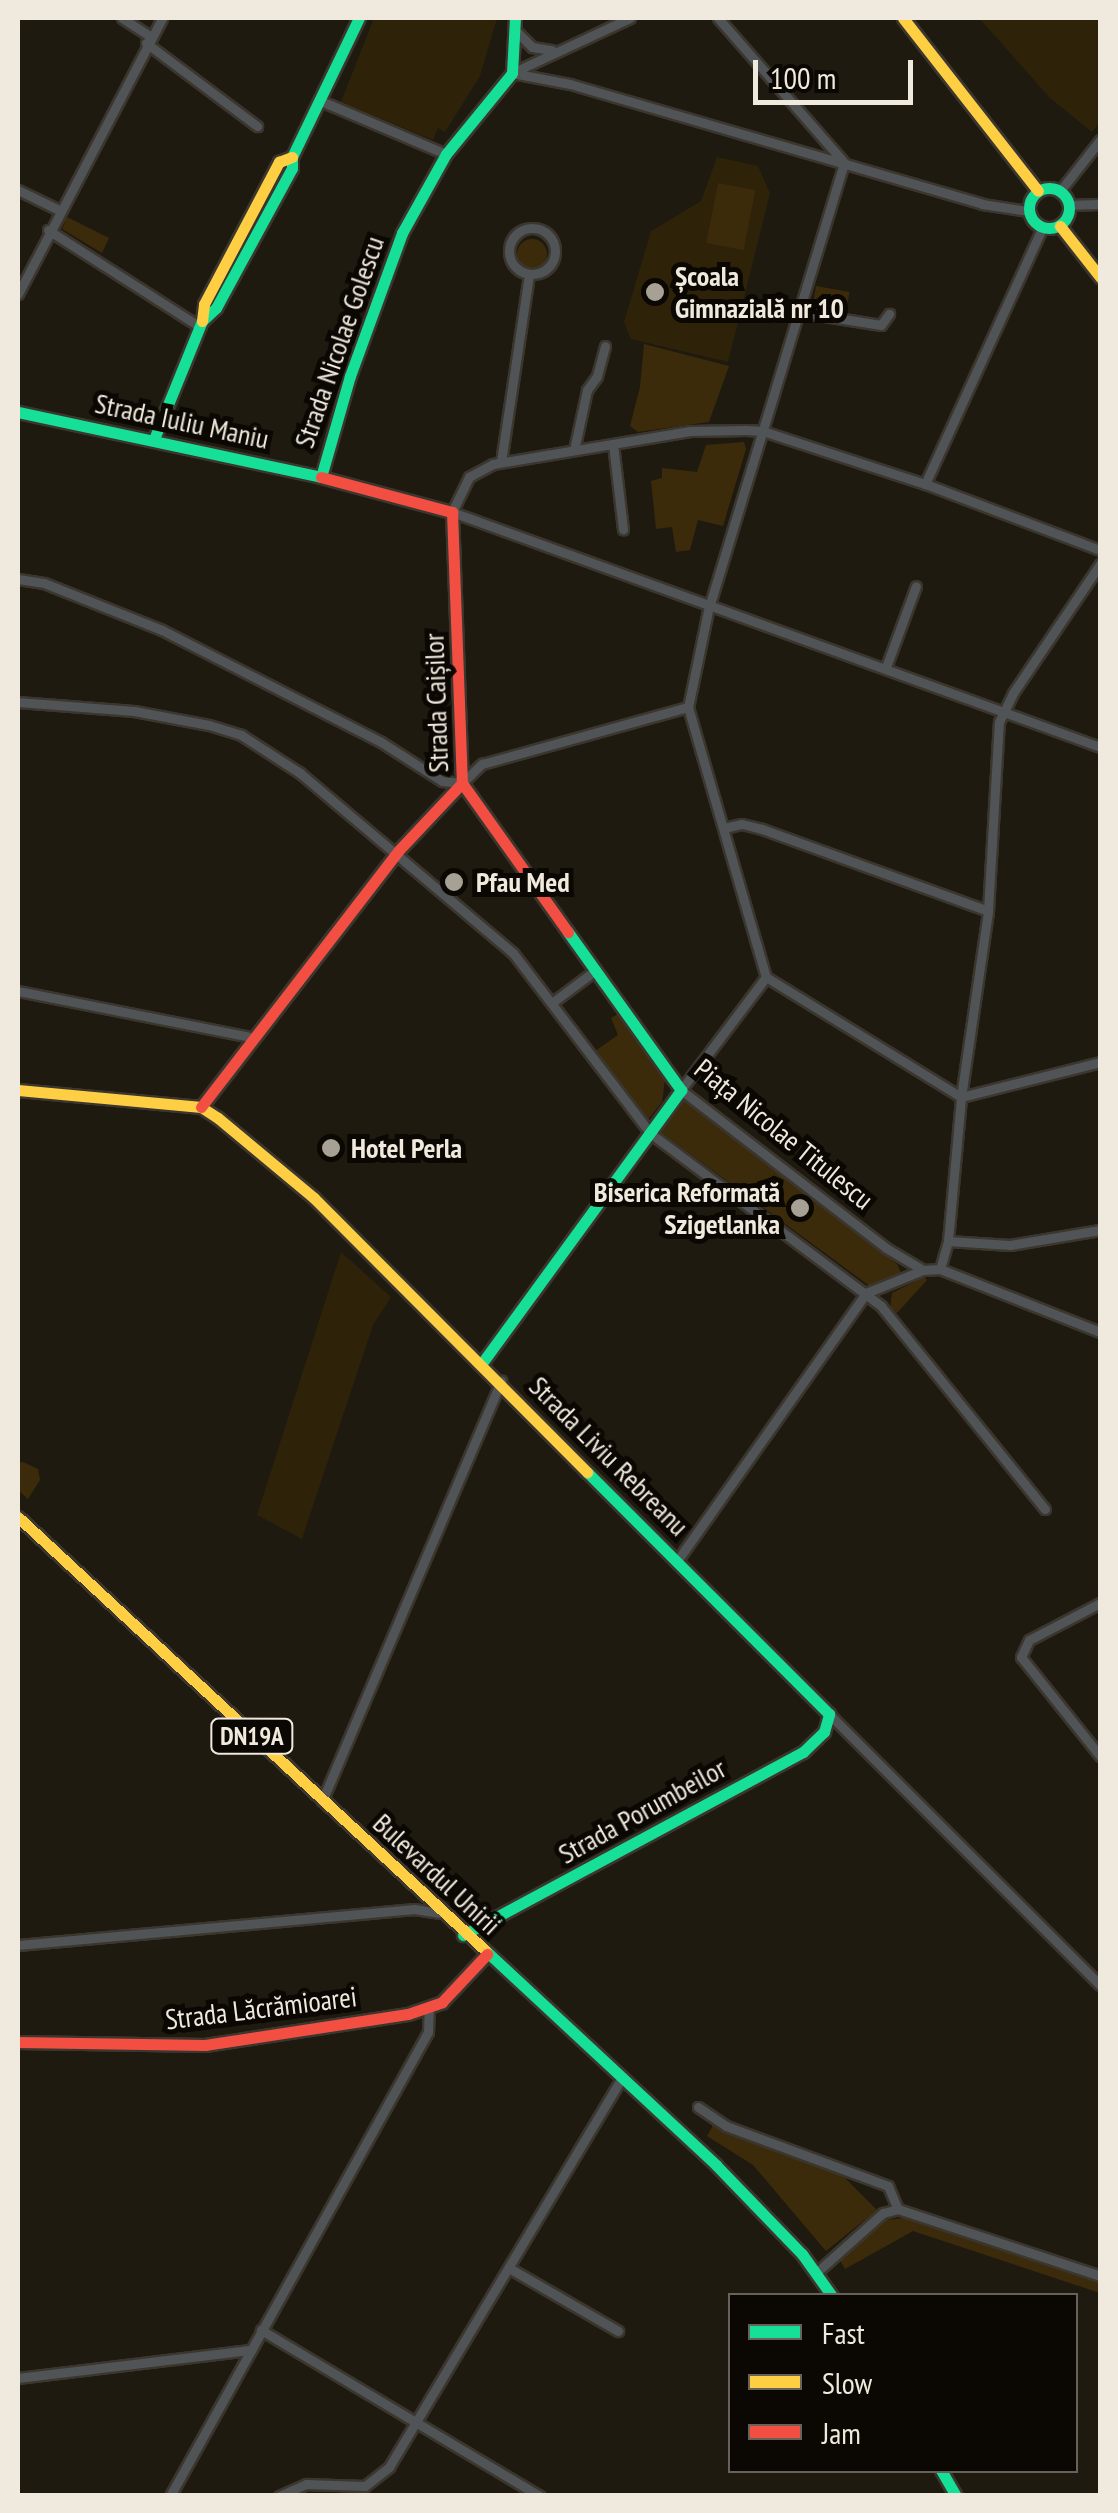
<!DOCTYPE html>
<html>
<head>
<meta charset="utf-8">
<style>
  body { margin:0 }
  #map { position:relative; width:1118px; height:2513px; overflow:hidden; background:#1f1a0f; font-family:"PT Sans Narrow",sans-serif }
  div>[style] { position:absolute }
  .built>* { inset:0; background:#2e2209 }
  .green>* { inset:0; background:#3b2b0a; transform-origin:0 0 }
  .round { border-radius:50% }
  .roads { filter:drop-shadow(2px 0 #3b362e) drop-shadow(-2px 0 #3b362e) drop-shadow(0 2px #3b362e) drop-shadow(0 -2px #3b362e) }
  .street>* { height:9px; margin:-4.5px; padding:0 4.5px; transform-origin:4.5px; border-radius:4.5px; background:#505457 }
  .street>.ring { margin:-4.5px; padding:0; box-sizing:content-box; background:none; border:9px solid #505457; border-radius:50% }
  .fast>* { height:11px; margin:-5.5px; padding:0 5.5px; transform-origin:5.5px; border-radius:5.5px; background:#16e098 }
  .fast>.ring { margin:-5.5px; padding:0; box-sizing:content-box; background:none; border:11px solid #16e098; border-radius:50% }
  .slow>* { height:11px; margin:-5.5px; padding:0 5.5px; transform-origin:5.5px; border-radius:5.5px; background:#ffcf43 }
  .jam>* { height:11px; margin:-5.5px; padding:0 5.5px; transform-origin:5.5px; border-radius:5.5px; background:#f24e42 }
  .dots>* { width:28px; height:28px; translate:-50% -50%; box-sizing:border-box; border:5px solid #0b0702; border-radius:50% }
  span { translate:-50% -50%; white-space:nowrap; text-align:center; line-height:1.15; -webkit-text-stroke:10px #0b0702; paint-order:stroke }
  .shield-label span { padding:2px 8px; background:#0b0702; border:2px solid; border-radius:8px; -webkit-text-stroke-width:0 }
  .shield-label { font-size:25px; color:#f0e9dd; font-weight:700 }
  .poi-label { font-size:28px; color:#f0e9dd; font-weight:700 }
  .left { translate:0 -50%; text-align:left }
  .right { translate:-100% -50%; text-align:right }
  .street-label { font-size:28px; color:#f0e9dd }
  .frame { position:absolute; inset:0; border:20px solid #f0e9dd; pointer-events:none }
  .legend { position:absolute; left:728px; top:2293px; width:350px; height:180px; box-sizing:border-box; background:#0b0702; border:2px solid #67615a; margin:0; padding:12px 18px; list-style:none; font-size:30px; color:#f0e9dd }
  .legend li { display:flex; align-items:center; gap:20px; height:50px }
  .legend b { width:50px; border:2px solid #67615a }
  .scale { position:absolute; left:753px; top:60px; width:160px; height:45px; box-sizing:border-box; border:5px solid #f0e9dd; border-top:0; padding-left:12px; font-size:30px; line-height:35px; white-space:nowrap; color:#f0e9dd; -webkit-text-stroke:8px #0b0702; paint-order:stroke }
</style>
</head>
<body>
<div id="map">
  <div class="built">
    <div style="clip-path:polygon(374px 18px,497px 18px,480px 76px,445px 132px,438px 128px,433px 140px,341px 102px)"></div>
    <div style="clip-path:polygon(979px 18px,1100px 18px,1100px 121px,1092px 132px,1050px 98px)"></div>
    <div style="clip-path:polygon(717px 157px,758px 166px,770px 193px,728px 362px,631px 339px,624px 322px,651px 231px,701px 201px)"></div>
    <div style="clip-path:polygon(341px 1252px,391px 1297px,373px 1325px,302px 1539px,257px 1515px)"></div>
  </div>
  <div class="green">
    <div style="left:718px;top:183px;width:38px;height:61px;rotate:11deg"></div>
    <div style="clip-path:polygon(67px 217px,109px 238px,102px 253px,62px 229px)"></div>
    <div class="round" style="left:517px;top:239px;width:30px;height:30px"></div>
    <div style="left:816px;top:286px;width:34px;height:25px;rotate:10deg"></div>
    <div style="clip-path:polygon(644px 344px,729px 366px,709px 422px,638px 432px,630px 426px,640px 387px)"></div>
    <div style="clip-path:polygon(744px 442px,746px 449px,723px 526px,698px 520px,690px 550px,676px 552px,672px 527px,656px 529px,651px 481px,662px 478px,662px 468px,697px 472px,706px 445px)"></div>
    <div style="clip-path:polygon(618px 1014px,666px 1072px,662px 1102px,646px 1122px,595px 1051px,618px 1035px,611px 1018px)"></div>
    <div style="clip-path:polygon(682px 1098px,897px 1264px,902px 1275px,871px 1287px,659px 1131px)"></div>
    <div style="clip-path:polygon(924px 1277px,927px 1280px,897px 1313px,890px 1308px,892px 1293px)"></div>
    <div style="clip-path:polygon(23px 1462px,38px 1469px,40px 1480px,28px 1499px,18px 1490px,18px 1463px)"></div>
    <div style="clip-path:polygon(716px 2120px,832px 2165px,877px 2210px,826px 2251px,753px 2165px,707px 2136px)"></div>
    <div style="clip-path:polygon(912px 2217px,1100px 2282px,1100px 2293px,913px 2231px,845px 2269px,840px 2260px,885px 2220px)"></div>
  </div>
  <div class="roads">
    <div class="street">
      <div style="left:122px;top:18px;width:33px;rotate:33deg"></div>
      <div style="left:718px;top:18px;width:189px;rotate:48.9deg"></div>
      <div style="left:515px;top:30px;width:24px;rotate:45deg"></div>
      <div style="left:532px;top:47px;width:20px;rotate:9deg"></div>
      <div style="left:146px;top:43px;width:139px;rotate:36.8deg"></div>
      <div style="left:514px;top:72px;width:128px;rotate:-25deg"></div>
      <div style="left:512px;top:73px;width:59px;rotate:10.7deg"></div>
      <div style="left:570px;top:84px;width:429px;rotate:16.2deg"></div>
      <div style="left:982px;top:204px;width:47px;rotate:8.7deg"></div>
      <div style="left:321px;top:101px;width:136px;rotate:23deg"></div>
      <div style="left:844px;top:163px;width:463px;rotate:106.9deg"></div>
      <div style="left:709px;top:606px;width:103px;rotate:101.7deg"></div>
      <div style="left:688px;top:707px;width:281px;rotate:73.9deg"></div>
      <div style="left:766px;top:977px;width:229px;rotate:31.6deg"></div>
      <div style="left:18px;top:190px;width:46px;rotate:26deg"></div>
      <div style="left:1060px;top:191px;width:65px;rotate:-51.9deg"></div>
      <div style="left:1069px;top:205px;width:31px;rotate:-2deg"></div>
      <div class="ring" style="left:509px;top:228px;width:37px;height:37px"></div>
      <div style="left:48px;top:230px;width:180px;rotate:32.5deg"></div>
      <div style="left:18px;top:294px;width:311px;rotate:-62.4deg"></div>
      <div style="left:799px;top:312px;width:83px;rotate:9deg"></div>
      <div style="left:881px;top:325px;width:14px;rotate:-54deg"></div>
      <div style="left:613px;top:444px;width:86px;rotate:83.3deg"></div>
      <div style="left:574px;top:450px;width:61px;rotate:-77.8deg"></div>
      <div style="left:587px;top:390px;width:17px;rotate:-54deg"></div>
      <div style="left:597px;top:376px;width:31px;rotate:-75deg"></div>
      <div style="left:501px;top:462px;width:189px;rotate:-81.5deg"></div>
      <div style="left:925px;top:484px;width:281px;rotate:-65.4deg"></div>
      <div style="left:1100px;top:550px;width:187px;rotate:-159.3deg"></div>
      <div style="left:925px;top:484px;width:170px;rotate:-161.9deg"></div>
      <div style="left:763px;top:431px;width:17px;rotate:-177deg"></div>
      <div style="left:746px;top:430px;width:56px;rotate:179deg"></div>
      <div style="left:690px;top:431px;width:200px;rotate:170.5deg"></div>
      <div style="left:493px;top:464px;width:27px;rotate:152deg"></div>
      <div style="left:469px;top:477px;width:39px;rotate:116deg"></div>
      <div style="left:452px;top:512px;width:689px;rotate:19.93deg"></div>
      <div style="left:18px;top:579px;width:26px;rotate:9deg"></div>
      <div style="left:44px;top:583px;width:127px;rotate:21.7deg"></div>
      <div style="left:162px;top:630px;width:246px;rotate:27.1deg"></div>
      <div style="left:381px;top:742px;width:72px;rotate:32.6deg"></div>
      <div style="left:442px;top:781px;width:20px;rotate:6deg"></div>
      <div style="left:462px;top:783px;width:28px;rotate:-44deg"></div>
      <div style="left:482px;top:764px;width:214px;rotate:-15.5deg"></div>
      <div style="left:886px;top:667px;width:86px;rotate:-69.7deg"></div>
      <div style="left:18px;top:702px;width:116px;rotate:4.4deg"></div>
      <div style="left:134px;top:711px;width:76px;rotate:10.6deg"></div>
      <div style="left:209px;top:725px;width:34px;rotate:17deg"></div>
      <div style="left:241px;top:735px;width:70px;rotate:32.8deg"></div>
      <div style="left:300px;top:773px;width:279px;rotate:40.2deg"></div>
      <div style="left:513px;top:953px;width:226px;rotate:52.7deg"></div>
      <div style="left:650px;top:1133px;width:289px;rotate:36.8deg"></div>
      <div style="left:881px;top:1306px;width:261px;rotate:51.1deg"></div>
      <div style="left:724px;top:828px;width:18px;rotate:-13deg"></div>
      <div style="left:742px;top:824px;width:21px;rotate:14deg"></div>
      <div style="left:762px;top:829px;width:240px;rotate:19.9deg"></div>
      <div style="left:766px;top:977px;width:141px;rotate:127deg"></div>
      <div style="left:681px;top:1090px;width:259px;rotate:37.6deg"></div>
      <div style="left:886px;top:1248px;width:43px;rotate:30.7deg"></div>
      <div style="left:18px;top:991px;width:237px;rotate:11.2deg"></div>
      <div style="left:553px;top:1002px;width:54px;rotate:-36.7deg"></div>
      <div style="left:961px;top:1097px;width:143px;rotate:-14.1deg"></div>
      <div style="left:948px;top:1241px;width:62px;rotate:3.7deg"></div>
      <div style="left:1010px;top:1245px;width:91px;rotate:-9.5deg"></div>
      <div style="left:940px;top:1269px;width:29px;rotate:-74deg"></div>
      <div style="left:948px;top:1241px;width:145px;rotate:-84.8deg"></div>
      <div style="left:961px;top:1097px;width:188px;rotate:-81.7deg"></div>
      <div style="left:988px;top:911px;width:189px;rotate:-86.7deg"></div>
      <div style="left:999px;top:722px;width:32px;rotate:-64deg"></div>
      <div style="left:1013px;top:693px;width:156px;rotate:-56deg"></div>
      <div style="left:866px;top:1293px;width:61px;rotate:-22deg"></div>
      <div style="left:923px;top:1270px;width:17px;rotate:-3deg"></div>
      <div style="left:940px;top:1269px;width:172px;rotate:21.5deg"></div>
      <div style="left:677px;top:1561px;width:328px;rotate:-54.8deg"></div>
      <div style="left:1100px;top:1603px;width:80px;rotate:152.5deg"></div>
      <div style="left:1029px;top:1640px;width:19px;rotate:115deg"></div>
      <div style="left:1021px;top:1657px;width:127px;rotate:51.4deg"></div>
      <div style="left:829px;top:1714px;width:383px;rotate:45deg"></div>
      <div style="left:322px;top:1801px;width:457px;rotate:-66.9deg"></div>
      <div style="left:18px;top:1945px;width:398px;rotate:-5.2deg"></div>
      <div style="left:414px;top:1909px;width:25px;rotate:9deg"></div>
      <div style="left:698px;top:2107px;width:34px;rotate:34deg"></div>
      <div style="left:726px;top:2126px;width:173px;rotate:20.3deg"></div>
      <div style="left:888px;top:2186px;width:25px;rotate:67deg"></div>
      <div style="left:898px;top:2209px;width:213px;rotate:18.3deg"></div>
      <div style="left:509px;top:2268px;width:126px;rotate:30deg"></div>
      <div style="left:817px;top:2272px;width:89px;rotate:-41.8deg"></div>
      <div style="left:883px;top:2213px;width:16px;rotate:-15deg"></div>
      <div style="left:261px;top:2330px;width:325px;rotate:30.8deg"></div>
      <div style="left:18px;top:2378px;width:235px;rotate:-6.9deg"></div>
      <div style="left:170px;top:2496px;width:531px;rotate:-60.92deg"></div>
      <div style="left:428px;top:2032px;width:24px;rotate:-88deg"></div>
      <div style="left:279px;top:2496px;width:30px;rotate:-24deg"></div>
      <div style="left:306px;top:2484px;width:59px;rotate:1.9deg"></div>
      <div style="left:365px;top:2486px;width:31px;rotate:-38deg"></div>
      <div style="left:389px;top:2467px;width:453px;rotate:-59.1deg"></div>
    </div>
    <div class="fast">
      <div class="ring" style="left:1029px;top:188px;width:29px;height:29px"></div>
      <div style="left:18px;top:412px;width:310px;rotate:12.1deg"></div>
      <div style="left:321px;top:477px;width:105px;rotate:-74deg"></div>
      <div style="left:350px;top:376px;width:152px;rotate:-70deg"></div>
      <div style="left:402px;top:233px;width:90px;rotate:-60.9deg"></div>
      <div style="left:446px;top:154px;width:104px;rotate:-50.8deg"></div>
      <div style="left:512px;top:73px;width:55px;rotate:-86.9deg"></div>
      <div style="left:154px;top:439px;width:127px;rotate:-67.9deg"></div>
      <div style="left:202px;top:321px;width:19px;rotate:-43deg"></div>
      <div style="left:216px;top:308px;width:159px;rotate:-61.5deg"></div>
      <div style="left:292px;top:168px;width:11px;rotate:-90deg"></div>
      <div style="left:292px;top:157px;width:154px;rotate:-64.3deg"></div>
      <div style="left:482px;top:1363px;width:338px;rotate:-53.9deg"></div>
      <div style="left:681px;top:1090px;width:194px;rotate:-125.6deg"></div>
      <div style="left:463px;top:1935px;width:386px;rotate:-28.3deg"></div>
      <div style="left:803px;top:1752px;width:29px;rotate:-44deg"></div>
      <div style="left:824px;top:1732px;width:19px;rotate:-74deg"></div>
      <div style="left:829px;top:1714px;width:342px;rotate:-135deg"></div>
      <div style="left:486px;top:1951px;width:314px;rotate:42.9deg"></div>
      <div style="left:716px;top:2165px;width:124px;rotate:46deg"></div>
      <div style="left:802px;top:2254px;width:52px;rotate:54.5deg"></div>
      <div style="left:941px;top:2470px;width:30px;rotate:60deg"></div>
    </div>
    <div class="slow">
      <div style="left:903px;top:18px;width:219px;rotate:52deg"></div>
      <div style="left:1060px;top:226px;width:65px;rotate:51.9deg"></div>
      <div style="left:202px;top:321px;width:17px;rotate:-83deg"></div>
      <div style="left:204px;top:304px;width:161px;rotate:-62.2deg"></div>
      <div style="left:279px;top:162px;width:14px;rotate:-21deg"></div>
      <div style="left:18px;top:1090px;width:184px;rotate:5.3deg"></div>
      <div style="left:201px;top:1107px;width:20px;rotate:33deg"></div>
      <div style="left:218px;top:1118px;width:125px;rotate:39.8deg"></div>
      <div style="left:314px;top:1198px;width:387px;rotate:45.1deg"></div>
      <div style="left:18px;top:1517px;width:638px;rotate:42.84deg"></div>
    </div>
    <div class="jam">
      <div style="left:321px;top:477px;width:136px;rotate:15deg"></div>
      <div style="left:452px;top:512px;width:271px;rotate:87.9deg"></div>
      <div style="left:462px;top:783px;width:183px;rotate:54.6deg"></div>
      <div style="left:201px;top:1107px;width:324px;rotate:-52.4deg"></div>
      <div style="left:399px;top:850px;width:92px;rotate:-46.8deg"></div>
      <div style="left:18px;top:2042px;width:187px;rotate:0.9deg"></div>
      <div style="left:205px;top:2045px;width:205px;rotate:-8.7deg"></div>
      <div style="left:408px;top:2014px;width:36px;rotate:-19deg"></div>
      <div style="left:442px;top:2002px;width:66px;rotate:-46.8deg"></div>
    </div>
  </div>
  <div class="dots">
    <div style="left:655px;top:292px;background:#a7a195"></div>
    <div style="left:454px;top:882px;background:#a7a195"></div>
    <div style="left:331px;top:1148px;background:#a7a195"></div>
    <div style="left:800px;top:1208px;background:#a7a195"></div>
  </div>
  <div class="shield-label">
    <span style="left:252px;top:1736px">DN19A</span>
  </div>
  <div class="poi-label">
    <span class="left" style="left:675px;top:292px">Școala<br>Gimnazială nr 10</span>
    <span class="left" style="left:476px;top:882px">Pfau Med</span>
    <span class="left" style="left:351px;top:1148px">Hotel Perla</span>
    <span class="right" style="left:780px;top:1208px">Biserica Reformată<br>Szigetlanka</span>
  </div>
  <div class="street-label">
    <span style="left:339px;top:342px;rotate:-71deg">Strada Nicolae Golescu</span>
    <span style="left:182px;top:421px;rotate:12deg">Strada Iuliu Maniu</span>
    <span style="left:436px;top:703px;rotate:-92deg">Strada Caișilor</span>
    <span style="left:784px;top:1134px;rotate:39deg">Piața Nicolae Titulescu</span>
    <span style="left:609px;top:1456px;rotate:45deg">Strada Liviu Rebreanu</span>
    <span style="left:642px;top:1811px;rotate:-29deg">Strada Porumbeilor</span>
    <span style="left:437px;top:1874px;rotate:43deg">Bulevardul Unirii</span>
    <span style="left:261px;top:2008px;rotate:-7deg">Strada Lăcrămioarei</span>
  </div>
  <div class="frame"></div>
  <ul class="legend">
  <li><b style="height:12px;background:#16e098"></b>Fast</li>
  <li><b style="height:12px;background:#ffcf43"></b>Slow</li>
  <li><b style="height:12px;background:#f24e42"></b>Jam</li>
  </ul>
  <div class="scale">100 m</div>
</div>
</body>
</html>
